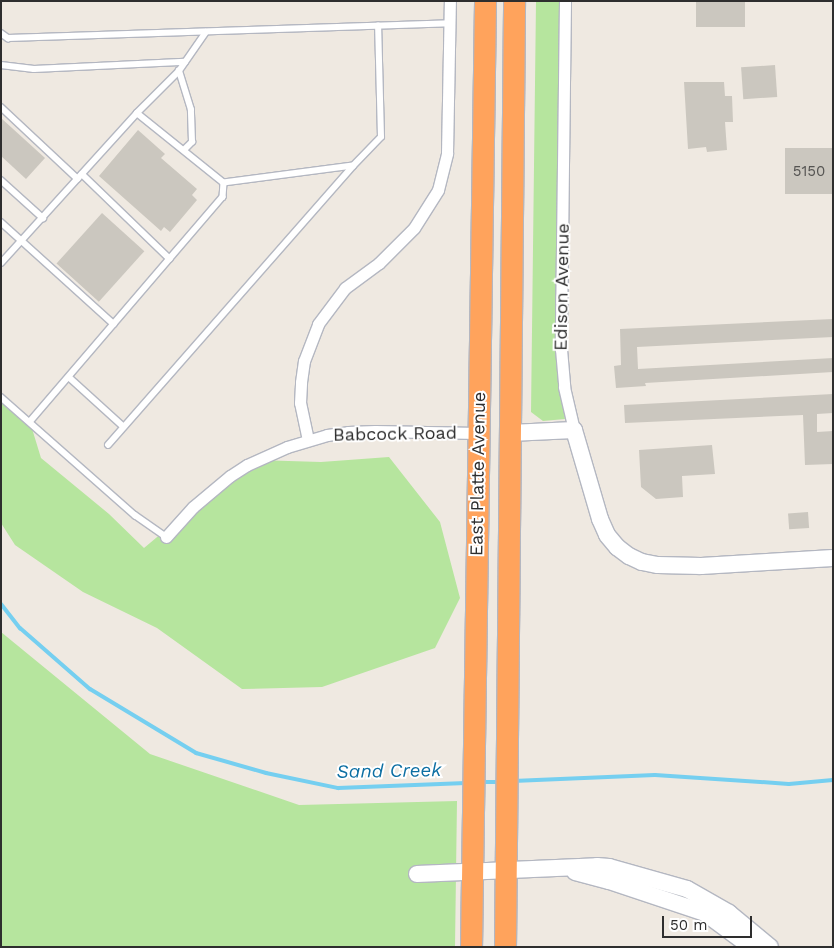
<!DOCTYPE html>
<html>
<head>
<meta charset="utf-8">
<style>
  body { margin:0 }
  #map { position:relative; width:834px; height:948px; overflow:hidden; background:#efe9e1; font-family:"Work Sans",sans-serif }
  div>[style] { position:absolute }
  .green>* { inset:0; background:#b6e59e }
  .stream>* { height:4px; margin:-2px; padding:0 2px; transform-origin:2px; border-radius:2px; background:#75cff0 }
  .building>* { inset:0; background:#cbc7bf; transform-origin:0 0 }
  .roads { filter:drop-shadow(1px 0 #b4b7c1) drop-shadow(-1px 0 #b4b7c1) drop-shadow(0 1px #b4b7c1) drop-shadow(0 -1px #b4b7c1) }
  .lane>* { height:5.5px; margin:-2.75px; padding:0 2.75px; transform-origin:2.75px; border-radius:2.75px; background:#fff }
  .street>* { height:11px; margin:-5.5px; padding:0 5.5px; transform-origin:5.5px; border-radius:5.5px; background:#fff }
  .secondary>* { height:16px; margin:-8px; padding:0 8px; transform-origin:8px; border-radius:8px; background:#fff }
  .highway>* { height:21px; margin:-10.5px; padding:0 10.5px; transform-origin:10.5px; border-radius:10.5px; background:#ffa35c }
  span { translate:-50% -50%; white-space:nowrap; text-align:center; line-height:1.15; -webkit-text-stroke:4px #fff; paint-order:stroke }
  .number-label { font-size:15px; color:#555452 }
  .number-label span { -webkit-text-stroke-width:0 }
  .street-label { font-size:18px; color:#2e2e2e }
  .water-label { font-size:19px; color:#0d6fa3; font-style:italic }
  .frame { position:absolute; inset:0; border:2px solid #2e2e2e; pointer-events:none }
  .scale { position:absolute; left:662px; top:916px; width:90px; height:22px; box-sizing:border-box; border:2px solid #2e2e2e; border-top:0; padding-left:6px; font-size:15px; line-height:18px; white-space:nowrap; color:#2e2e2e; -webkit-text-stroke:4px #fff; paint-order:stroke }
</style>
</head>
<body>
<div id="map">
  <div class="green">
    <div style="clip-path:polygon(536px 1px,564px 1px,564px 158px,556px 362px,565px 419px,543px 421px,531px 412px)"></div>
    <div style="clip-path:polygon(1px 397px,30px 422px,41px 458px,109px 514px,144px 548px,193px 507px,256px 460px,321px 462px,389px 457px,440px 522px,460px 598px,435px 648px,322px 687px,242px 689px,157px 628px,83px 592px,15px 545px,1px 523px)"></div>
    <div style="clip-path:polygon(1px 632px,150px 754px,299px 805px,457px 801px,455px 947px,1px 947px)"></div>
  </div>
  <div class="stream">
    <div style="left:1px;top:604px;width:31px;rotate:52deg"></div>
    <div style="left:20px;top:628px;width:93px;rotate:41.1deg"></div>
    <div style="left:90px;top:689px;width:124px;rotate:31.1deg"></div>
    <div style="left:196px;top:753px;width:73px;rotate:15.9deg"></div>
    <div style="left:266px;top:773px;width:74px;rotate:11.8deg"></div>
    <div style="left:338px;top:788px;width:128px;rotate:-2.2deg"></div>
    <div style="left:513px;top:781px;width:142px;rotate:-2.4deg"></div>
    <div style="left:655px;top:775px;width:134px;rotate:3.8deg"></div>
    <div style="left:789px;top:784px;width:44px;rotate:-5.2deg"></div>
    <div style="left:481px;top:782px;width:20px"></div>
  </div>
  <div class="building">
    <div style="left:696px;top:1px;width:49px;height:26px"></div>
    <div style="left:775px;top:65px;width:32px;height:34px;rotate:86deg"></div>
    <div style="clip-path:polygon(684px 82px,724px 82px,725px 96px,732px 96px,733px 122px,725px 122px,727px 150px,707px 152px,706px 147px,688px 149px)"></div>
    <div style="clip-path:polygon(1px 118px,45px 158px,26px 179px,1px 156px)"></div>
    <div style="clip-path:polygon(138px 130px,165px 154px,161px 158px,197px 189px,192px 195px,197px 200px,170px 232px,164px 227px,161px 231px,99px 176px)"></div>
    <div style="left:833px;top:148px;width:46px;height:48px;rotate:90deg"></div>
    <div style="left:102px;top:213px;width:57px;height:68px;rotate:42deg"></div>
    <div style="clip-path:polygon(833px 319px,833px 337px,637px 347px,638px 369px,833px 358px,833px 372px,645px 383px,646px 386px,616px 388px,614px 366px,621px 365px,620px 329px)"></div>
    <div style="clip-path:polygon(833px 394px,833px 413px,817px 414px,817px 432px,833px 431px,833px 464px,805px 465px,803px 415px,625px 423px,624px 405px)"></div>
    <div style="clip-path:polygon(712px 445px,715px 474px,682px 476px,683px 497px,656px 499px,641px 487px,639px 450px)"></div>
    <div style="left:808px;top:512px;width:16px;height:20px;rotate:86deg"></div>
  </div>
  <div class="roads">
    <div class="lane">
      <div style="left:1px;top:33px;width:9px;rotate:36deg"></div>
      <div style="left:8px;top:38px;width:442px;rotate:-1.9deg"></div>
      <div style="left:1px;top:65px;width:33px;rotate:7deg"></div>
      <div style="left:34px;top:69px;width:151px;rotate:-2.7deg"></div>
      <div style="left:1px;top:107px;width:105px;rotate:43.1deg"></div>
      <div style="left:137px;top:113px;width:59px;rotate:-45deg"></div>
      <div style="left:185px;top:149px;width:10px;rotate:-45deg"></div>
      <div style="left:192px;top:142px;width:32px;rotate:-92deg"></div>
      <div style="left:191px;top:110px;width:41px;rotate:-107.1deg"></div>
      <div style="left:179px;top:71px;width:47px;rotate:-55.3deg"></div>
      <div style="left:353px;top:166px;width:40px;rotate:-46deg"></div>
      <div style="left:381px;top:137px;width:111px;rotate:-91.5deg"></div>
      <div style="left:82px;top:174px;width:122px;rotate:44deg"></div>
      <div style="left:1px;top:180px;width:57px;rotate:42.1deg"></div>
      <div style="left:1px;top:222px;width:152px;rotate:42.1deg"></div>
      <div style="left:1px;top:263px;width:202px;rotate:-47.8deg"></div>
      <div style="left:137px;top:113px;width:112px;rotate:38.8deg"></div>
      <div style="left:224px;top:183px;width:14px;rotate:94deg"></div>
      <div style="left:223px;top:197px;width:296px;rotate:130.6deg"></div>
      <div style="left:69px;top:377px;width:74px;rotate:42.3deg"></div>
      <div style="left:1px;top:397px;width:179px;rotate:41.4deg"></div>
      <div style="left:135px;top:515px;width:38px;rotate:35deg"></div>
      <div style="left:108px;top:445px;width:371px;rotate:-48.7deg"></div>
      <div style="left:353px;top:166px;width:130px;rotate:172.5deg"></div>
    </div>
    <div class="street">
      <div style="left:565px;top:1px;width:348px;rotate:90.7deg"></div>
      <div style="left:561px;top:349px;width:38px;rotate:85deg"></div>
      <div style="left:564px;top:387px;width:44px;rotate:76.9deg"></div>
      <div style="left:308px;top:440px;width:38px;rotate:-102deg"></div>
      <div style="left:300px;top:403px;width:21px;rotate:-87deg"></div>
      <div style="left:301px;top:382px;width:21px;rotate:-82deg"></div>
      <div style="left:304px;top:361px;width:40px;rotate:-69deg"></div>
      <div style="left:318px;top:324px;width:45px;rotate:-53.1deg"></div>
      <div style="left:345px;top:288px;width:42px;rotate:-36.3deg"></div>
      <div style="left:379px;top:263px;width:49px;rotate:-45deg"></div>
      <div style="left:414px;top:228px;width:45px;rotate:-57.7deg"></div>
      <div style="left:438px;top:190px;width:38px;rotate:-76deg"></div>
      <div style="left:447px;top:153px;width:152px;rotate:-88.9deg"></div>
      <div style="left:166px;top:537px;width:40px;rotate:-48deg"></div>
      <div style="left:193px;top:507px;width:48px;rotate:-40deg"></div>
      <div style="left:230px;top:476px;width:20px;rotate:-33deg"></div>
      <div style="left:247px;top:465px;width:44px;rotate:-24.2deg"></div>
      <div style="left:287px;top:447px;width:42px;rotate:-16.7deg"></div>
      <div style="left:327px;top:435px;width:21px;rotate:-8deg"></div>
      <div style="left:348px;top:432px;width:27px;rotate:-2deg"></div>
      <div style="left:375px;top:431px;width:103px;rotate:1.1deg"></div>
    </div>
    <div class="secondary">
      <div style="left:510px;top:433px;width:64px;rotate:-2.7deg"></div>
      <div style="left:574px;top:430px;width:93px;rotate:73.7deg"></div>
      <div style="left:600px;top:519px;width:17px;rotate:66deg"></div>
      <div style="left:607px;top:535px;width:16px;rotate:50deg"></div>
      <div style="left:617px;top:547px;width:15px;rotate:37deg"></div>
      <div style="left:629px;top:556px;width:14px;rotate:25deg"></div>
      <div style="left:642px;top:562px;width:16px;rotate:11deg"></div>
      <div style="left:658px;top:565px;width:43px;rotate:1.3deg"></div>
      <div style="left:701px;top:566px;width:132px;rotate:-3.5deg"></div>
      <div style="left:575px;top:872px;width:35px;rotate:15deg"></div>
      <div style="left:609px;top:881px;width:101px;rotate:18.4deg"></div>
      <div style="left:705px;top:913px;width:57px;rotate:36.5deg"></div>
      <div style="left:417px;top:874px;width:180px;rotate:-2.5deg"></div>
      <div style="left:597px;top:866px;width:12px;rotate:5deg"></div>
      <div style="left:609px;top:867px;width:81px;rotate:15.8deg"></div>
      <div style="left:687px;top:889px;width:48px;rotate:29.7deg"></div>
      <div style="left:729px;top:913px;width:53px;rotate:39.7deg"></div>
    </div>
    <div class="highway">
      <div style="left:471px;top:947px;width:946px;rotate:-89.15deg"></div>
      <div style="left:505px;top:947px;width:946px;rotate:-89.45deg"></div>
    </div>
  </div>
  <div class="number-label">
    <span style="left:809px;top:172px">5150</span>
  </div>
  <div class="street-label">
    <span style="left:562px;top:287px;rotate:-89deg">Edison Avenue</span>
    <span style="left:395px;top:434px;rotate:-1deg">Babcock Road</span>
    <span style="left:478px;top:474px;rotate:-89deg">East Platte Avenue</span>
  </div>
  <div class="water-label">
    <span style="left:389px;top:771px;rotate:-1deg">Sand Creek</span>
  </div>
  <div class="frame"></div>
  <div class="scale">50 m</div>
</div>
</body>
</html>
